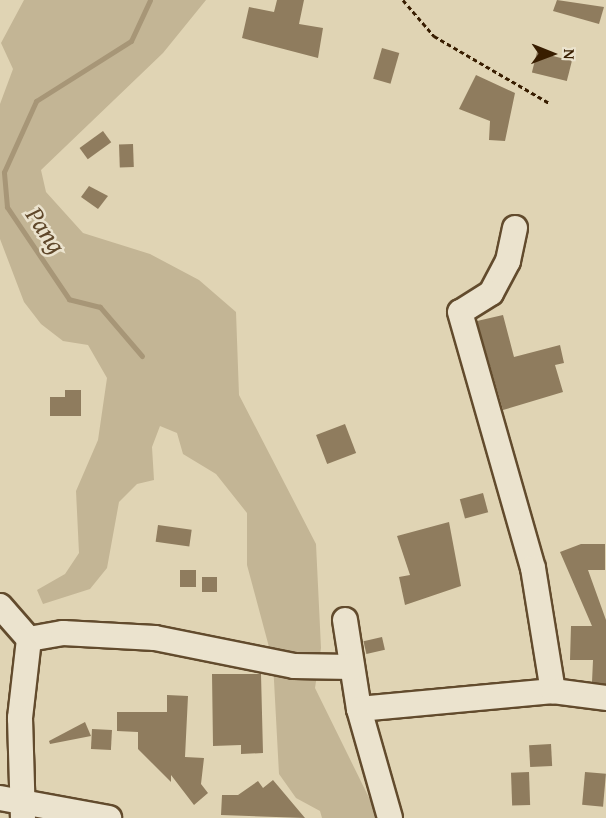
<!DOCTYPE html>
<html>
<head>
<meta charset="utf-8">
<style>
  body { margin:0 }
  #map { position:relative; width:606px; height:818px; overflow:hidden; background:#e0d4b4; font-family:"Gentium Book Plus",serif }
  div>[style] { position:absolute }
  .green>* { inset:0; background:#c3b595 }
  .stream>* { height:5px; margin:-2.5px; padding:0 2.5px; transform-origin:2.5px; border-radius:2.5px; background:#a79677 }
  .building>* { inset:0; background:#8f7c5e; transform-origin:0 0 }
  .path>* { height:3px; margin-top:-1.5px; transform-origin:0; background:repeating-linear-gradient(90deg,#381d00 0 4.5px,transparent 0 7.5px) }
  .roads { filter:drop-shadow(2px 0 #624b2d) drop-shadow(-2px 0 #624b2d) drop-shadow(0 2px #624b2d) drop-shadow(0 -2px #624b2d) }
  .minor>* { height:24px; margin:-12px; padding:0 12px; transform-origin:12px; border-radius:12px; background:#ebe3ce }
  span { translate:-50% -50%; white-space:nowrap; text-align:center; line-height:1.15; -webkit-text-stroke:5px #ebe3ce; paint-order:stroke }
  .water-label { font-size:26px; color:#5f472a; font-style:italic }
  .north { position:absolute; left:522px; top:24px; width:60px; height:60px; -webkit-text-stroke:4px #ebe3ce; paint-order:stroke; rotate:91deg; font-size:16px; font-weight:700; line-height:24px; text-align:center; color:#381d00 }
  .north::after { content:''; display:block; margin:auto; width:21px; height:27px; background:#381d00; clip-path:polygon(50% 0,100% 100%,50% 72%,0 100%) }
</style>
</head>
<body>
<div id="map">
  <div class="green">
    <div style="clip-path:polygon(24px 0,206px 0,163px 53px,41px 170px,46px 192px,83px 233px,150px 254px,199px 280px,236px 312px,239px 395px,316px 544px,321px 648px,315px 688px,379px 818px,322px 818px,320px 811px,296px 798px,279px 774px,273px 662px,247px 565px,247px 513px,216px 474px,183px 454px,177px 433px,160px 426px,152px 447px,154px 480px,137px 484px,119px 502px,107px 568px,90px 589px,43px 604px,37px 590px,65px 574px,79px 553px,76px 491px,98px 440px,107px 378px,88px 345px,63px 341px,41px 324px,24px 302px,0 239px,0 104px,13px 69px,1px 43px)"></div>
  </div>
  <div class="stream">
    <div style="left:142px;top:356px;width:65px;rotate:-130.6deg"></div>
    <div style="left:100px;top:307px;width:32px;rotate:-166deg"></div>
    <div style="left:69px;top:299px;width:111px;rotate:-124deg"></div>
    <div style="left:7px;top:207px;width:35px;rotate:-95deg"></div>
    <div style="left:4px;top:172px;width:78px;rotate:-65.7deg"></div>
    <div style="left:36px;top:101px;width:112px;rotate:-32.3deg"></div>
    <div style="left:131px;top:41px;width:45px;rotate:-65.1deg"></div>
  </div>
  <div class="building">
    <div style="clip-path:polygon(277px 0,304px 0,299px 24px,323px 28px,318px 58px,242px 38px,249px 7px,274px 12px)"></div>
    <div style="clip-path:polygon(557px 0,604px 7px,599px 24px,553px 11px)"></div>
    <div style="left:382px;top:48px;width:18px;height:32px;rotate:16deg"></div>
    <div style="left:537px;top:52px;width:36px;height:21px;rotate:14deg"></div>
    <div style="clip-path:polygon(476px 75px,515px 93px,505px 141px,489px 140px,490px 121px,459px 109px)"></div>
    <div style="left:103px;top:131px;width:14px;height:29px;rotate:54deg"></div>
    <div style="left:133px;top:144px;width:23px;height:14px;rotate:88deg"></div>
    <div style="clip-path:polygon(89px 186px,108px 196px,98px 209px,81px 197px)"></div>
    <div style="clip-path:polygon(503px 315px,514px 357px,560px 345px,564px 363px,555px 365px,563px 392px,503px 410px,477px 321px)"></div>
    <div style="clip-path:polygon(65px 390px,81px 390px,81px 416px,50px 416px,50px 397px,65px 397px)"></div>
    <div style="left:345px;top:424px;width:31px;height:31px;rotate:69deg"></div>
    <div style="left:483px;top:493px;width:20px;height:24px;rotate:75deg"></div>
    <div style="clip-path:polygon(449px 522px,461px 586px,405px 605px,399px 577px,410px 575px,397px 536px)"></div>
    <div style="left:158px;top:525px;width:34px;height:17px;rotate:8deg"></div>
    <div style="clip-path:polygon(581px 544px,605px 544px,605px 570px,588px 570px,606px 620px,606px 684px,592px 682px,593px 660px,570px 660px,571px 626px,592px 626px,560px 552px)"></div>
    <div style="left:180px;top:570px;width:16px;height:17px"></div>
    <div style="left:202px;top:577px;width:15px;height:15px"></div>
    <div style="left:382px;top:637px;width:13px;height:19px;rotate:77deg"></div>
    <div style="clip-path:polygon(212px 674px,261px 674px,263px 753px,241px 754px,241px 745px,213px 746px)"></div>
    <div style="clip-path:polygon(167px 695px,188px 696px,185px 757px,204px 758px,201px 784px,208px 793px,194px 805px,171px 775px,171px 782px,138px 749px,138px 732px,117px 731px,117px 712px,167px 712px)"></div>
    <div style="clip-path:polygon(85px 722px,91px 736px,50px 744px,49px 741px)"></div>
    <div style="left:92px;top:729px;width:20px;height:20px;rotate:3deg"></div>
    <div style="left:551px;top:744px;width:22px;height:22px;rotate:87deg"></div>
    <div style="left:529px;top:772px;width:33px;height:18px;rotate:88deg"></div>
    <div style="left:585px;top:772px;width:21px;height:33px;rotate:5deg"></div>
    <div style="clip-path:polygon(273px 780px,305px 818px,221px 815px,222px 795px,238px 795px,258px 781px,263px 788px)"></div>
  </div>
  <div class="path">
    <div style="left:403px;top:0;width:48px;rotate:49.3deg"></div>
    <div style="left:434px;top:36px;width:133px;rotate:30.2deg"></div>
  </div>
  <div class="roads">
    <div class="minor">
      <div style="left:515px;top:228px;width:34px;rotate:102deg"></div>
      <div style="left:508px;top:261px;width:36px;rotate:118deg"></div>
      <div style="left:491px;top:293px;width:36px;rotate:148deg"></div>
      <div style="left:460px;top:312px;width:266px;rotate:74.1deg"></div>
      <div style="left:533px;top:568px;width:125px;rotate:80.8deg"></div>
      <div style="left:0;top:606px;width:44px;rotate:48.7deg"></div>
      <div style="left:29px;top:639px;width:80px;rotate:96.5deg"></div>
      <div style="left:20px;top:718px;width:100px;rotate:88.3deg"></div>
      <div style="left:345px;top:620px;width:90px;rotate:81.1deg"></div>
      <div style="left:359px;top:709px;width:113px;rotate:74.1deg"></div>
      <div style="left:29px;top:639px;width:35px;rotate:-10deg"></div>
      <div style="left:63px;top:633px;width:92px;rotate:3.1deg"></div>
      <div style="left:155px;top:638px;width:142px;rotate:11.4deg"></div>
      <div style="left:294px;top:666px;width:58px;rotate:1deg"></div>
      <div style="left:359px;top:709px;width:195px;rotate:-5.3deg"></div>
      <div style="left:553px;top:691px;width:53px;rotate:7.5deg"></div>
      <div style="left:0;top:798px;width:111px;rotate:10.4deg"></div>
    </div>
  </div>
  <div class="water-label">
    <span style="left:46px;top:230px;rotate:56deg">Pang</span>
  </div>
  <div class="north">N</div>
</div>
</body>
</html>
